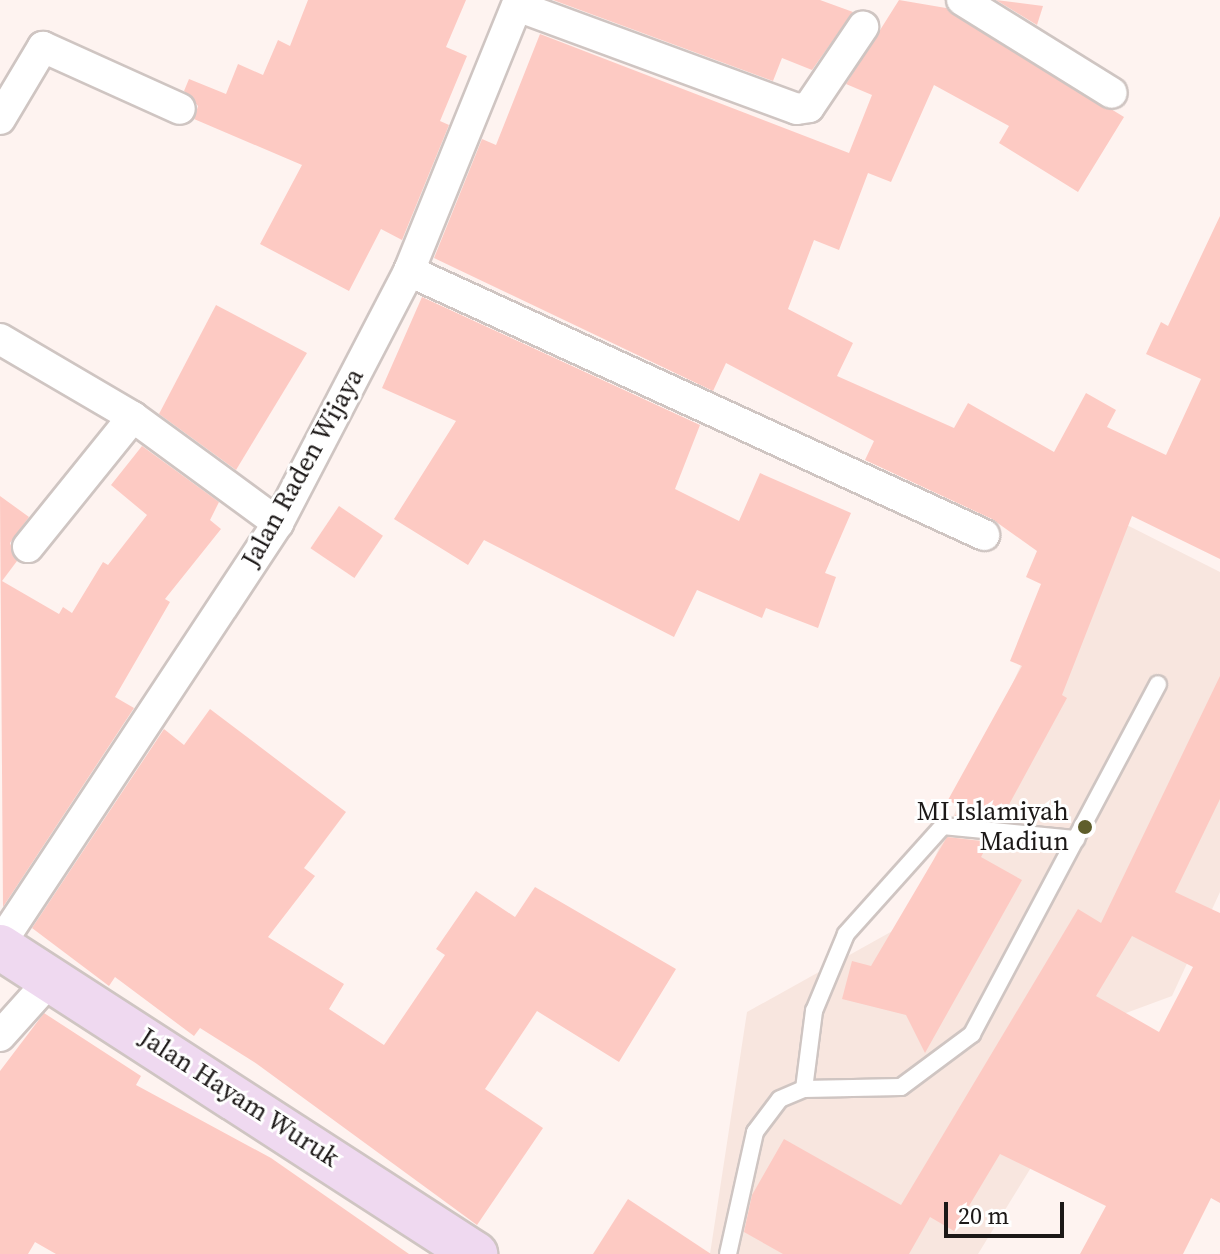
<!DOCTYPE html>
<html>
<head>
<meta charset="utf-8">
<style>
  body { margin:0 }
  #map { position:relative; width:1220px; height:1254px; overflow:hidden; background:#fef3f0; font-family:"Source Serif 4",serif }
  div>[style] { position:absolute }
  .built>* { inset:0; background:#f8e6df }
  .building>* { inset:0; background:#fdcac3; transform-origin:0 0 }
  .roads { filter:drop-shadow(2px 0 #cfc5c2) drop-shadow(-2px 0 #cfc5c2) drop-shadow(0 2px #cfc5c2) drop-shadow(0 -2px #cfc5c2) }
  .service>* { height:16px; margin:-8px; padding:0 8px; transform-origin:8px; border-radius:8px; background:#fff }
  .minor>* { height:30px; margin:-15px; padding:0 15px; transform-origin:15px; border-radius:15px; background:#fff }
  .secondary>* { height:44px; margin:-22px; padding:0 22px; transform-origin:22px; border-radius:22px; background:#efd9f0 }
  .dots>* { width:22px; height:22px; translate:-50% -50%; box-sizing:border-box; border:4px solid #fff; border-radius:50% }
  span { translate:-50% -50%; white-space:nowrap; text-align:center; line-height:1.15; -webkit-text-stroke:6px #fff; paint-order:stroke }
  .street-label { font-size:26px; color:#1c1817 }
  .poi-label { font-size:26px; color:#1c1817 }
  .right { translate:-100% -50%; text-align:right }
  .scale { position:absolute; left:944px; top:1202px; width:120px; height:36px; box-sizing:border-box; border:4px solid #1c1817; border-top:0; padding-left:10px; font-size:24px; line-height:28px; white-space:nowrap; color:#1c1817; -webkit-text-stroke:6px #fff; paint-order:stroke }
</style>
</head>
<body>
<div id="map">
  <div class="built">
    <div style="clip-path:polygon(1113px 518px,1220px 572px,1220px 892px,1172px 996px,1126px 1013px,978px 1254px,710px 1254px,747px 1012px,905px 924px,1029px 647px)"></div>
  </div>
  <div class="building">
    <div style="clip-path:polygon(308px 0,466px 0,446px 47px,467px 56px,440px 121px,449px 125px,402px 240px,381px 229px,349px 291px,260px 244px,302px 165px,194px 119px,198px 106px,184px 91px,189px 79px,226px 94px,238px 64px,263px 75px,278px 40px,290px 46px)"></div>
    <div style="clip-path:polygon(553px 0,820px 0,853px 12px,812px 70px,782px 58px,773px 81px)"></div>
    <div style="clip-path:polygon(899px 0,946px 8px,1124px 117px,1078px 192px,999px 143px,1009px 126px,934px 85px,891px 182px,868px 173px,839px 250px,814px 240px,788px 309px,853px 343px,837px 376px,954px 428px,968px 403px,1054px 452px,1086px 393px,1116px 410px,1107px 427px,1166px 455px,1201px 379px,1146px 354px,1161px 322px,1168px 326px,1220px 216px,1220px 559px,1132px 516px,1062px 695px,1067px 698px,1000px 821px,955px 816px,960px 807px,948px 800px,1022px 666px,1010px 661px,1041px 584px,1026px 577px,1037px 551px,992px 519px,865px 460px,874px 441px,726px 363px,713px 391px,434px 258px,482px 139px,496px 145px,540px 34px,849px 153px,872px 95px,846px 84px)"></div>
    <div style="clip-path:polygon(996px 0,1043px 6px,1037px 25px)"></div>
    <div style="clip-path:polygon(422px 297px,700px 425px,675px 489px,739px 521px,760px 473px,851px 513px,825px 573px,836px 577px,818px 628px,766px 608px,762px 618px,697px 590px,674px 637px,484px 540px,468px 565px,394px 519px,456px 421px,382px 388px)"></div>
    <div style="clip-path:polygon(216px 305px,307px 353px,236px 470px,159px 414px)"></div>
    <div style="clip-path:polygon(142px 446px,219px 502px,210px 520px,221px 529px,165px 599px,170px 602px,115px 697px,134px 708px,3px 907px,0 496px,29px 517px,10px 543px,17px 561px,2px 581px,59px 614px,63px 607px,72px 613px,103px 562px,108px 565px,147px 515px,111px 485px)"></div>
    <div style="left:339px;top:506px;width:53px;height:51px;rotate:34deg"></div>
    <div style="clip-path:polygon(evenodd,1220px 676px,1220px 799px,1175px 892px,1220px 913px,1220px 1203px,1211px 1198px,1183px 1254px,1080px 1254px,1106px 1206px,1000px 1154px,954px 1231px,930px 1217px,909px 1254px,783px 1254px,744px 1232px,752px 1195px,784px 1139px,901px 1205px,1078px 909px,1101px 923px,1220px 676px,1132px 936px,1193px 967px,1159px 1032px,1096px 996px,1132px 936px)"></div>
    <div style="clip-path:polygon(210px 709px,346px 812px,304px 868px,315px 876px,268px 937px,344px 984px,329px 1009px,384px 1045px,445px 955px,436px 949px,476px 891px,515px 917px,535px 887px,676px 969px,619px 1062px,537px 1011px,485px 1089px,543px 1128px,477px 1225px,257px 1064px,200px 1028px,194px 1036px,115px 977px,109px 986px,32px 928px,164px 729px,184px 745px)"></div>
    <div style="clip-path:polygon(947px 837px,989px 842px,981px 857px,1022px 880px,925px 1053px,906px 1015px,842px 999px,852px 961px,871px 966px)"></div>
    <div style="clip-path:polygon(44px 1013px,141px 1076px,136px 1085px,271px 1158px,409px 1254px,56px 1254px,35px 1242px,28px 1254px,0 1254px,0 1071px)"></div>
    <div style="clip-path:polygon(628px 1199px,711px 1254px,593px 1254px)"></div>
  </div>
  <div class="roads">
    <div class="service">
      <div style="left:804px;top:1089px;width:79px;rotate:-82.7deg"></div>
      <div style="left:814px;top:1011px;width:83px;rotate:-67.4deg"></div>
      <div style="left:846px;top:934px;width:145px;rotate:-48.1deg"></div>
      <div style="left:943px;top:826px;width:134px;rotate:5.6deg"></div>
      <div style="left:728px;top:1254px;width:125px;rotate:-77.5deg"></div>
      <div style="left:755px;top:1132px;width:41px;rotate:-52.9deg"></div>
      <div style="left:780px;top:1099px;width:26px;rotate:-23deg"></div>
      <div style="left:804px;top:1089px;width:97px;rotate:-1.2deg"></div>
      <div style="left:901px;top:1087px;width:89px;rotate:-36.7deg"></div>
      <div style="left:972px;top:1034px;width:396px;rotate:-62deg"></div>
    </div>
    <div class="minor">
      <div style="left:962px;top:0;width:176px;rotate:31.8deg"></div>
      <div style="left:517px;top:6px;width:298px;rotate:20.2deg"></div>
      <div style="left:797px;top:109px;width:12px;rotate:-9deg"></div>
      <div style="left:809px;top:107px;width:97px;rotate:-56deg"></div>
      <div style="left:0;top:119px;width:84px;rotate:-59.2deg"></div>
      <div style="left:43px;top:47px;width:150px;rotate:24.3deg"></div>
      <div style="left:409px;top:271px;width:633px;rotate:24.66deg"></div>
      <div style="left:0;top:339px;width:154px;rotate:30.4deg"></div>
      <div style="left:28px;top:547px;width:167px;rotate:-51.1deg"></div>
      <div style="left:133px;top:417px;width:180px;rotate:36.2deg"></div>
      <div style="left:0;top:944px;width:505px;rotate:-56.56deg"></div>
      <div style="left:278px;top:523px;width:284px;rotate:-62.5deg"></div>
      <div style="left:409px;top:271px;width:292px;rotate:-67.9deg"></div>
      <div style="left:0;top:1036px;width:78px;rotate:-48.1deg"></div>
    </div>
    <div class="secondary">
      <div style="left:0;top:947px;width:566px;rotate:32.88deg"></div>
    </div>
  </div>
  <div class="dots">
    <div style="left:1085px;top:827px;background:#5f5e2b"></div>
  </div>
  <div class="street-label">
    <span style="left:303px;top:468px;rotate:-61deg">Jalan Raden Wijaya</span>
    <span style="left:239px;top:1098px;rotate:33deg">Jalan Hayam Wuruk</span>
  </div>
  <div class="poi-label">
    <span class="right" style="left:1069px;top:827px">MI Islamiyah<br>Madiun</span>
  </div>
  <div class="scale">20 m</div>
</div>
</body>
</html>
